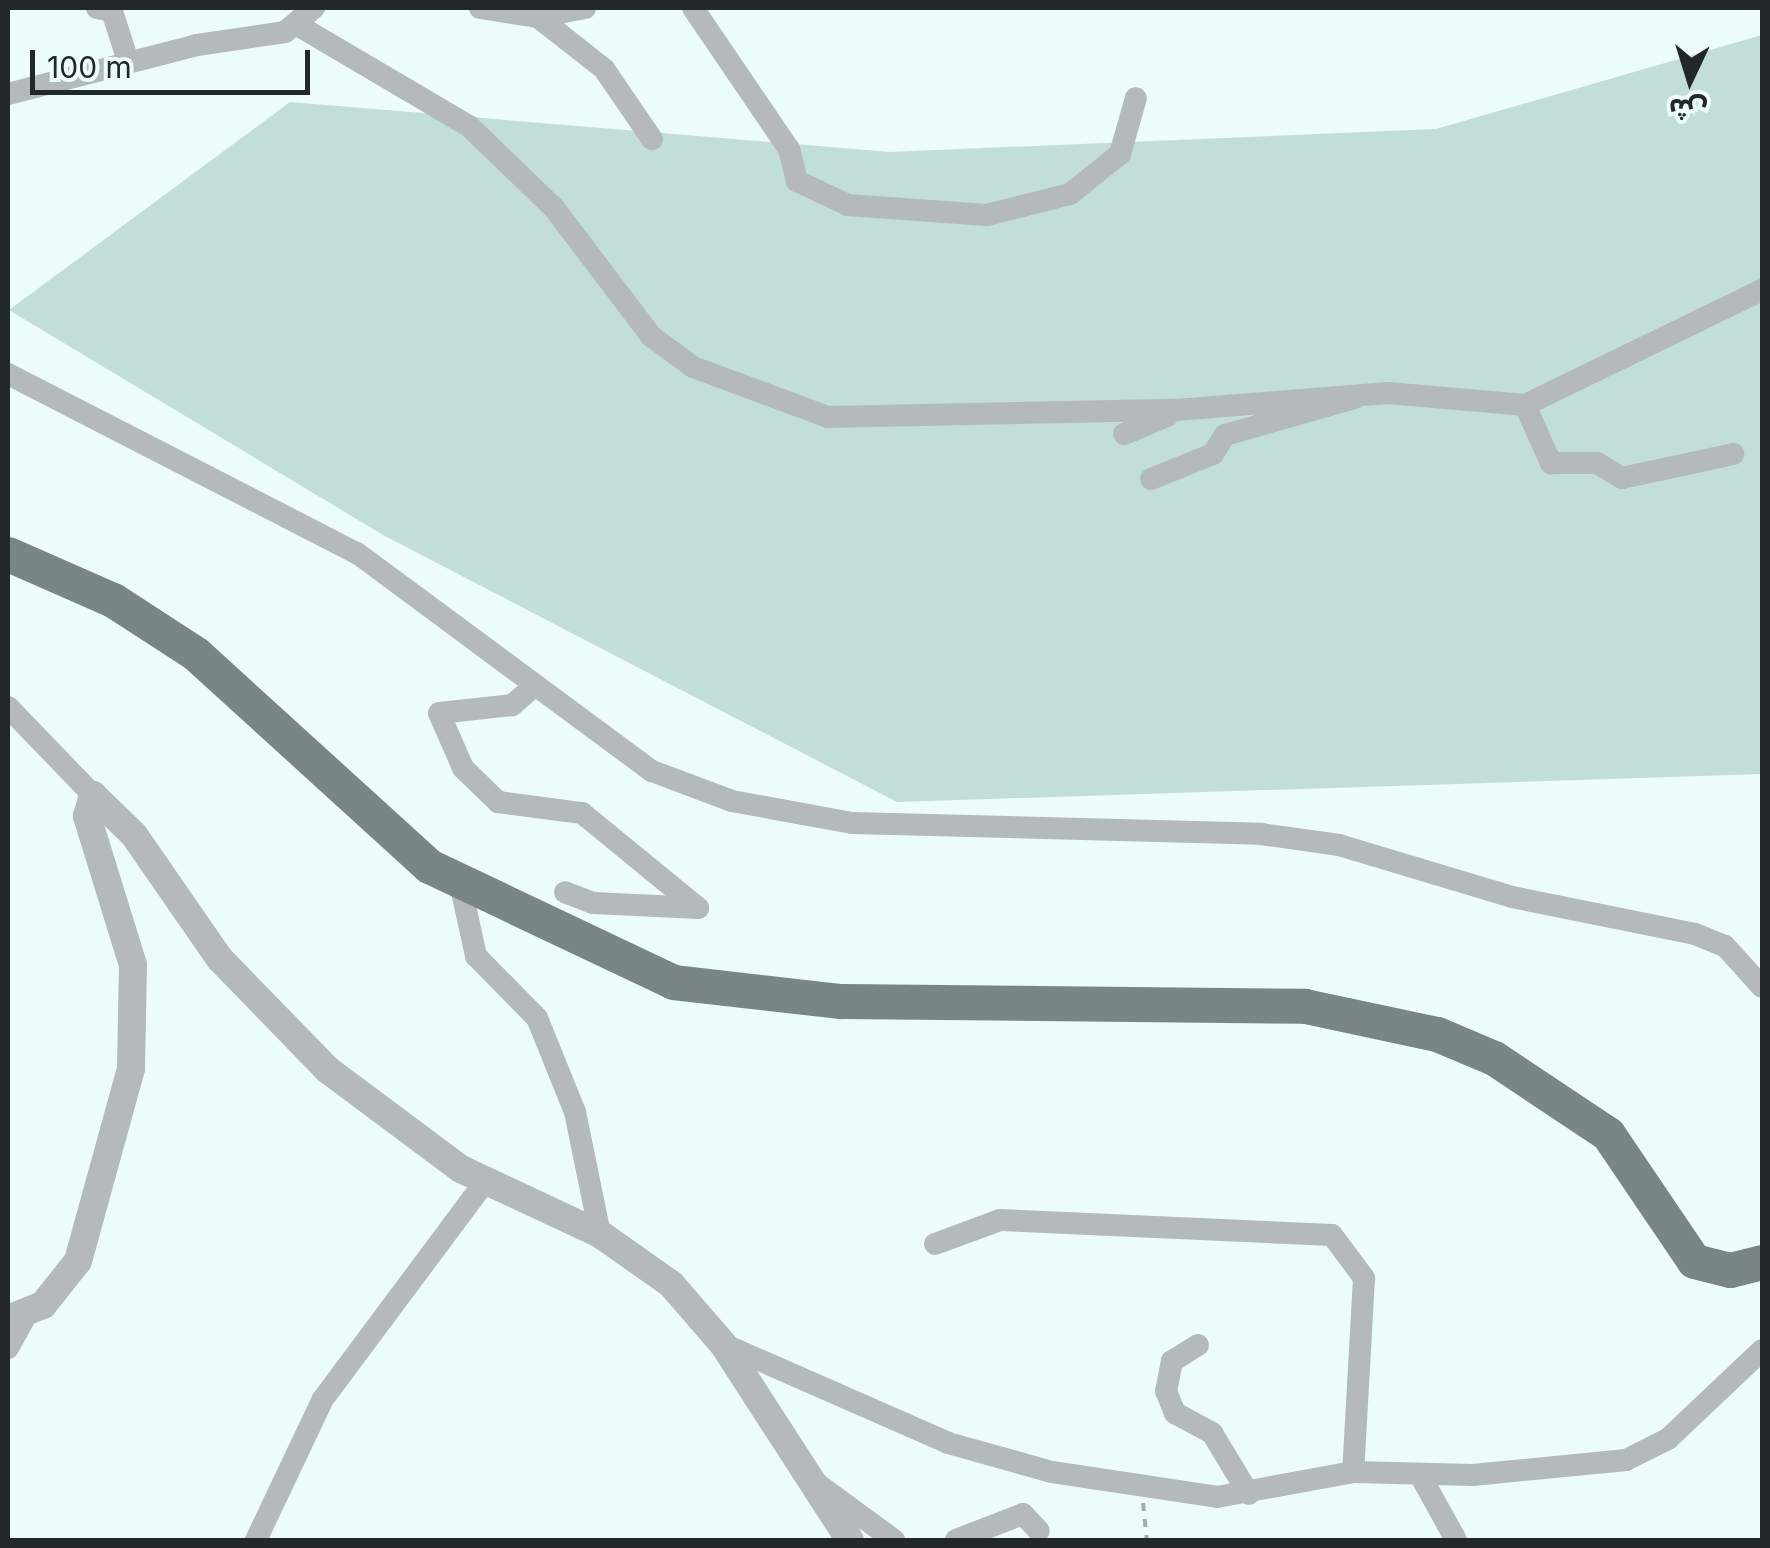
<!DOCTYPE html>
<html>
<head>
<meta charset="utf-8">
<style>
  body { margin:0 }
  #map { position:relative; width:1770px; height:1548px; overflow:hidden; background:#ecfcf9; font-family:Inter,"Noto Sans Arabic",sans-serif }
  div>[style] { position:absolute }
  .green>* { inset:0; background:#c2ded8 }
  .path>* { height:4px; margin-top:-2px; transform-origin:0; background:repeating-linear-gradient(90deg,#a1adab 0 8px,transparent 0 16px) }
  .minor>* { height:22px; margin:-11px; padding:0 11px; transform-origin:11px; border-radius:11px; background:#b3bab9 }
  .tertiary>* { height:28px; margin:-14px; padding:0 14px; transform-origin:14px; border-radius:14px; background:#b3bab9 }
  .primary>* { height:35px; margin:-17.5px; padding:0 17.5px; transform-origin:17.5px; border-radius:17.5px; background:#7a8684 }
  span { translate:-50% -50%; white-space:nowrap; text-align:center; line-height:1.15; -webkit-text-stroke:10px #ecfcf9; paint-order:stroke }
  .frame { position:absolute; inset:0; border:10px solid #222827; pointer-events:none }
  .north { position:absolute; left:1640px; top:30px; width:100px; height:100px; -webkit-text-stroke:8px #ecfcf9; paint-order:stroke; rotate:184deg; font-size:28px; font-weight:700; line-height:40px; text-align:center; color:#222827 }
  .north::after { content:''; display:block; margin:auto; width:35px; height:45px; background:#222827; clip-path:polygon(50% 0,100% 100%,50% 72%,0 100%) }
  .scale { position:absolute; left:30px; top:50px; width:280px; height:45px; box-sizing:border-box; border:5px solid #222827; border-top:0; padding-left:12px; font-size:30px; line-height:35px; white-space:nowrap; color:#222827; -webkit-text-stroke:8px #ecfcf9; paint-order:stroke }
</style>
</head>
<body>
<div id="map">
  <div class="green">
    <div style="clip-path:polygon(1762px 35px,1762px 774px,897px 802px,383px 535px,9px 310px,290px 102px,890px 152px,1436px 129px)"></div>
  </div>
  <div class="path">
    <div style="left:1143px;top:1503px;width:37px;rotate:84deg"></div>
  </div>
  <div class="minor">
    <div style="left:97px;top:8px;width:15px;rotate:11deg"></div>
    <div style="left:112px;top:11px;width:52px;rotate:72.3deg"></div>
    <div style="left:480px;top:8px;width:59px;rotate:8.8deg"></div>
    <div style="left:538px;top:17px;width:48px;rotate:-10.8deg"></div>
    <div style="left:693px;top:8px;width:171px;rotate:55.8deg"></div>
    <div style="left:789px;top:149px;width:33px;rotate:76deg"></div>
    <div style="left:797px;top:181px;width:56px;rotate:25.2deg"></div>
    <div style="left:848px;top:205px;width:139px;rotate:4.1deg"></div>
    <div style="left:987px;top:215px;width:86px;rotate:-14.2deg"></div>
    <div style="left:1070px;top:194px;width:64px;rotate:-38.7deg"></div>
    <div style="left:1120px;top:154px;width:58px;rotate:-74.1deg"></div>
    <div style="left:538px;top:17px;width:84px;rotate:38.2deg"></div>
    <div style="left:604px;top:69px;width:85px;rotate:55.6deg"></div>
    <div style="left:299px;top:26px;width:197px;rotate:30.5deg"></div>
    <div style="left:469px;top:126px;width:118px;rotate:44deg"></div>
    <div style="left:554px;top:208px;width:161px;rotate:52.8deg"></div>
    <div style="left:651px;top:336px;width:52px;rotate:36.4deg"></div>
    <div style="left:693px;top:367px;width:144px;rotate:20.3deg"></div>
    <div style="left:828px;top:417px;width:348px;rotate:-1.2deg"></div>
    <div style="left:1176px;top:410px;width:213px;rotate:-4.6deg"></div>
    <div style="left:1388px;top:393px;width:138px;rotate:5deg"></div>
    <div style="left:1525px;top:405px;width:263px;rotate:-25.9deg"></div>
    <div style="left:8px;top:94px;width:195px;rotate:-14.5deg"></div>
    <div style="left:197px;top:45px;width:89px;rotate:-8.4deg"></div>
    <div style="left:285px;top:32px;width:38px;rotate:-40deg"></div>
    <div style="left:8px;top:374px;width:392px;rotate:27.2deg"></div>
    <div style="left:357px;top:553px;width:367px;rotate:36.5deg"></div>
    <div style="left:652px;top:771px;width:85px;rotate:20.6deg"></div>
    <div style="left:732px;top:801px;width:122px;rotate:10.4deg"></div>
    <div style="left:852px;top:823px;width:409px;rotate:1.5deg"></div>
    <div style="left:1261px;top:834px;width:79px;rotate:8deg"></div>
    <div style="left:1339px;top:845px;width:181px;rotate:16.7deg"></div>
    <div style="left:1512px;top:897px;width:187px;rotate:11.4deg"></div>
    <div style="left:1695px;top:934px;width:32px;rotate:22deg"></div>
    <div style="left:1725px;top:946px;width:55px;rotate:47.9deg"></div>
    <div style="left:1525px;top:405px;width:64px;rotate:65.9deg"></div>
    <div style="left:1551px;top:463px;width:46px"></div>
    <div style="left:1597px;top:463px;width:29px;rotate:31deg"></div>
    <div style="left:1622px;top:478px;width:114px;rotate:-12.2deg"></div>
    <div style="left:1124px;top:434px;width:47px;rotate:-22.7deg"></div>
    <div style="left:1151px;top:479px;width:67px;rotate:-22deg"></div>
    <div style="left:1213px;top:454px;width:22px;rotate:-58deg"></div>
    <div style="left:1225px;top:435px;width:135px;rotate:-15.9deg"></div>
    <div style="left:533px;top:687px;width:28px;rotate:139deg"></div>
    <div style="left:512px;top:705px;width:73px;rotate:173.7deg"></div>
    <div style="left:439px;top:713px;width:60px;rotate:66.4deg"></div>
    <div style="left:463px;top:768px;width:49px;rotate:44.2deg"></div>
    <div style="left:498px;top:802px;width:85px;rotate:7.5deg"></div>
    <div style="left:582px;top:813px;width:150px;rotate:39.3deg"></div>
    <div style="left:698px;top:908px;width:105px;rotate:-177.3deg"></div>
    <div style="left:593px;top:903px;width:30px;rotate:-159deg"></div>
    <div style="left:8px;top:707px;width:122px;rotate:46deg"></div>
    <div style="left:460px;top:883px;width:75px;rotate:77.6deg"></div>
    <div style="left:476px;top:956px;width:87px;rotate:45.5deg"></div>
    <div style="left:537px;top:1018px;width:101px;rotate:68deg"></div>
    <div style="left:575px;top:1112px;width:125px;rotate:78.4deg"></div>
    <div style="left:935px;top:1244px;width:69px;rotate:-20.3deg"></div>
    <div style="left:1000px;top:1220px;width:332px;rotate:2.6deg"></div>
    <div style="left:1332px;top:1235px;width:54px;rotate:53.3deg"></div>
    <div style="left:1364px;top:1278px;width:194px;rotate:93.2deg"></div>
    <div style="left:723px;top:1344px;width:246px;rotate:23.7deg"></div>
    <div style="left:948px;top:1443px;width:108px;rotate:15.6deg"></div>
    <div style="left:1052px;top:1472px;width:167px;rotate:8.6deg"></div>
    <div style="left:1217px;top:1497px;width:138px;rotate:-10.4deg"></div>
    <div style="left:1353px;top:1472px;width:120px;rotate:1.4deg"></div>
    <div style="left:1473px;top:1475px;width:154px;rotate:-5.6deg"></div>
    <div style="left:1626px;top:1460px;width:47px;rotate:-26.6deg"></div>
    <div style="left:1668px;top:1439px;width:129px;rotate:-43.4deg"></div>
    <div style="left:1198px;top:1345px;width:31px;rotate:148deg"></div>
    <div style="left:1172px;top:1361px;width:31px;rotate:101deg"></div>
    <div style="left:1166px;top:1391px;width:24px;rotate:68deg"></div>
    <div style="left:1175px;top:1413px;width:42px;rotate:28.4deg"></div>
    <div style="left:1212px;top:1433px;width:71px;rotate:58.8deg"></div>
    <div style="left:8px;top:1348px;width:37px;rotate:-61deg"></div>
    <div style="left:1420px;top:1475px;width:74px;rotate:61deg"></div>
    <div style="left:816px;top:1483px;width:97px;rotate:36.2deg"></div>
    <div style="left:256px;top:1540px;width:156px;rotate:-64.6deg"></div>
    <div style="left:323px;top:1399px;width:273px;rotate:-53.3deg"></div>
    <div style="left:956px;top:1540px;width:72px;rotate:-21.2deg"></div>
    <div style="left:1023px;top:1514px;width:23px;rotate:47deg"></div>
  </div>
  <div class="tertiary">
    <div style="left:8px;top:1319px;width:38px;rotate:-22deg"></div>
    <div style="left:43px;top:1305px;width:56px;rotate:-51.5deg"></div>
    <div style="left:78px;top:1261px;width:200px;rotate:-74.6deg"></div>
    <div style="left:131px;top:1068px;width:103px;rotate:-88.9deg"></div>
    <div style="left:133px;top:965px;width:156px;rotate:-107.2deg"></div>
    <div style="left:87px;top:816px;width:22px;rotate:-74deg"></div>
    <div style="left:93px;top:795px;width:57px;rotate:44.3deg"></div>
    <div style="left:134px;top:835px;width:151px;rotate:55.3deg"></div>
    <div style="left:220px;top:959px;width:155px;rotate:45.8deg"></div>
    <div style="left:328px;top:1070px;width:166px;rotate:36.7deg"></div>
    <div style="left:461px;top:1169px;width:153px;rotate:25.1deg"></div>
    <div style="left:600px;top:1234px;width:87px;rotate:35.2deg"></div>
    <div style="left:671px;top:1284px;width:79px;rotate:49.1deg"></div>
    <div style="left:723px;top:1344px;width:234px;rotate:57.1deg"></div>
  </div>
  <div class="primary">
    <div style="left:8px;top:554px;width:115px;rotate:23.7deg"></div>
    <div style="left:113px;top:600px;width:99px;rotate:33deg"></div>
    <div style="left:196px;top:654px;width:315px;rotate:42.3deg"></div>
    <div style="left:429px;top:866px;width:270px;rotate:25.4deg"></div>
    <div style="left:673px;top:982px;width:169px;rotate:6.5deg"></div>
    <div style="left:841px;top:1001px;width:464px;rotate:0.6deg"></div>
    <div style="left:1305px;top:1006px;width:135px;rotate:12deg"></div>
    <div style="left:1437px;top:1034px;width:62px;rotate:22.8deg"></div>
    <div style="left:1494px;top:1058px;width:137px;rotate:33.7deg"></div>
    <div style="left:1608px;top:1134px;width:153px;rotate:55.9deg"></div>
    <div style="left:1694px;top:1261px;width:37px;rotate:14deg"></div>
    <div style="left:1730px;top:1270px;width:33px;rotate:-14deg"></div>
  </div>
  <div class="frame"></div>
  <div class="north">ش</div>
  <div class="scale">100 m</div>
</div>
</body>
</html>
